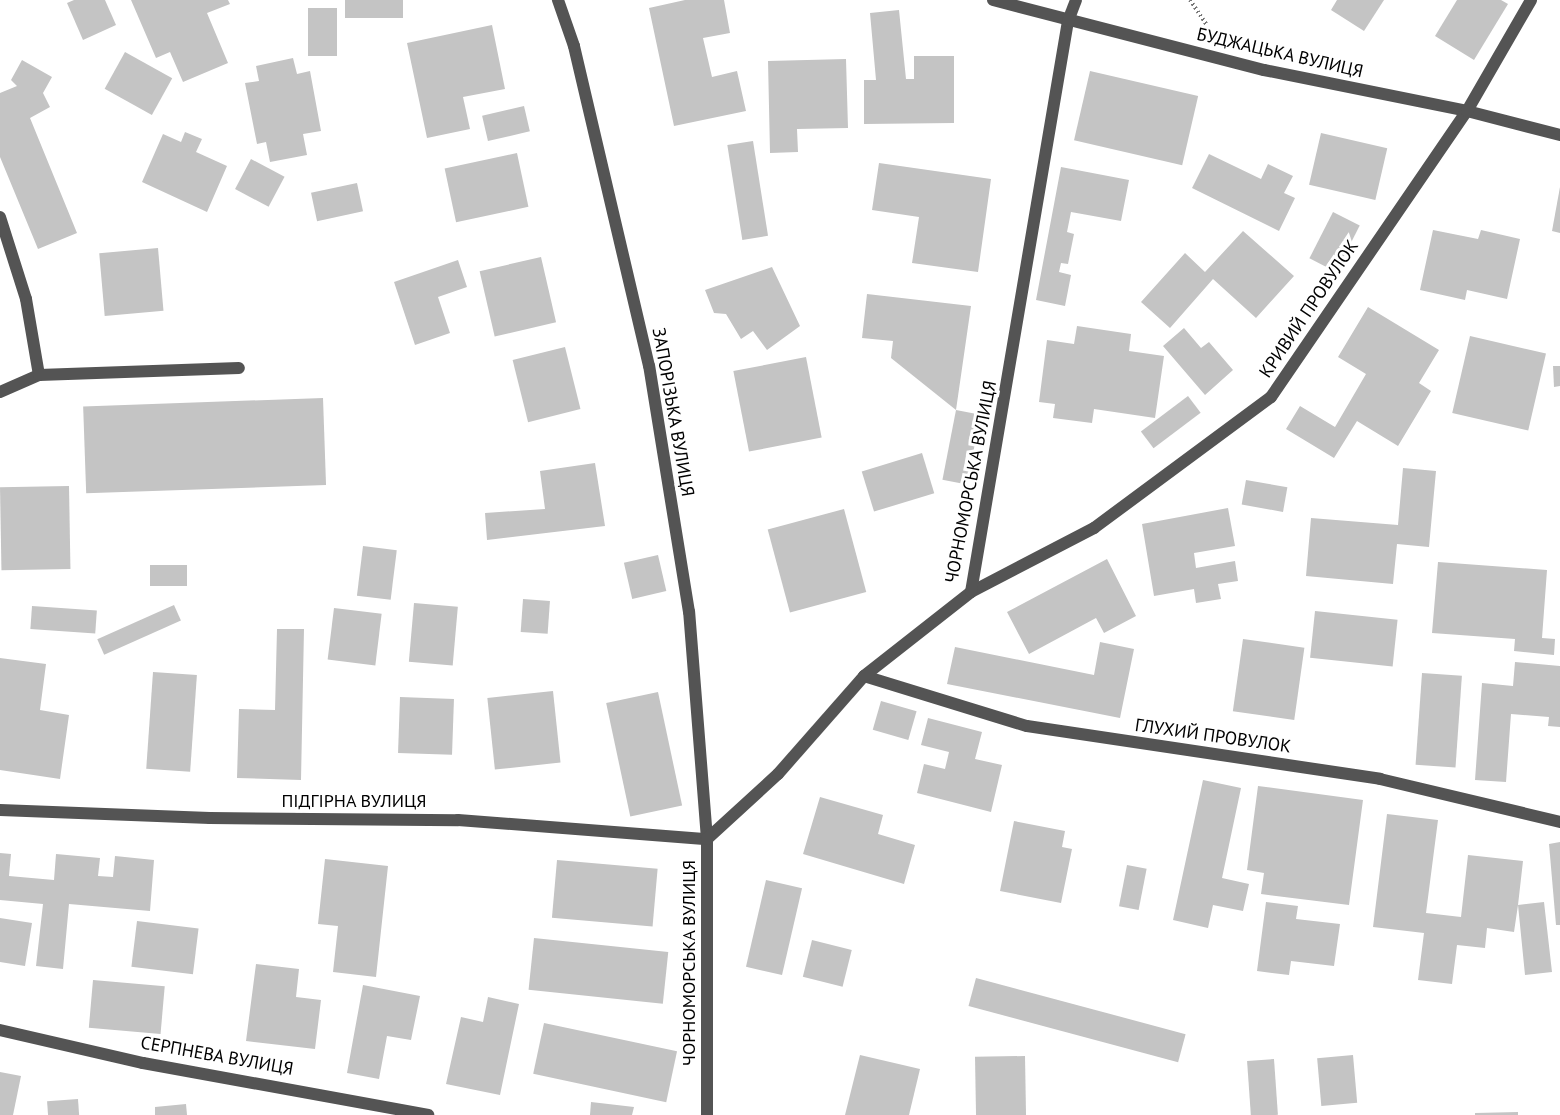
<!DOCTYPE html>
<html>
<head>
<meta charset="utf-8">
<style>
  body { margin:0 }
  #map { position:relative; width:1560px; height:1115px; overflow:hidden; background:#fff; font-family:"PT Sans",sans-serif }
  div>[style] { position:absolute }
  .building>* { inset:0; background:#c4c4c4; transform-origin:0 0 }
  .path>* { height:4px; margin-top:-2px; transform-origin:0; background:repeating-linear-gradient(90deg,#767676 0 1.5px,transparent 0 4.5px) }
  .service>* { height:12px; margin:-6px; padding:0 6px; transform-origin:6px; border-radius:6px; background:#545454 }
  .minor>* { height:12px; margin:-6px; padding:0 6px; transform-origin:6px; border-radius:6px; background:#545454 }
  span { translate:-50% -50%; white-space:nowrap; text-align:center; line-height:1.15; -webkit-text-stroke:6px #fff; paint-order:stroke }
  .street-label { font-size:18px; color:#000 }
</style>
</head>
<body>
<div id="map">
  <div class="building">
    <div style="clip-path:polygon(74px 0,105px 0,116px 25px,83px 40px,67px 3px)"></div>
    <div style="clip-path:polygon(131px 0,228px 0,230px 4px,207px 13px,228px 63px,183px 82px,170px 52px,156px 58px)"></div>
    <div style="left:345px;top:0;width:58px;height:18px"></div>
    <div style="clip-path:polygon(685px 0,724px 0,730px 33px,703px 38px,712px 77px,737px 71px,746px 111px,674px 126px,649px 8px)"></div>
    <div style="clip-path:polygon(1337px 0,1384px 0,1364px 31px,1331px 10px)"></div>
    <div style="clip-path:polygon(1457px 0,1501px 0,1508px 4px,1474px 60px,1435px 36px)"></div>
    <div style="left:308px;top:8px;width:29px;height:48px"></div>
    <div style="clip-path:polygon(899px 10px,906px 79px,914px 79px,914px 56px,954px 56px,954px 123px,864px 124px,864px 80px,876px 80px,870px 13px)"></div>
    <div style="clip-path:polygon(492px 25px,505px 89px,463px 97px,470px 129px,427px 138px,407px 43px)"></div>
    <div style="left:125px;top:52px;width:54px;height:42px;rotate:29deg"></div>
    <div style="clip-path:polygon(293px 58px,297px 74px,310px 71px,321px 131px,303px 134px,307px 155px,270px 162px,266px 142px,257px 144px,245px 83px,259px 81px,256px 66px)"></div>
    <div style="clip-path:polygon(846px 59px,848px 128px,797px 129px,798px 152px,770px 153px,768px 61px)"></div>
    <div style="clip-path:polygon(22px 60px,52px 77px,43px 93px,50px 107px,30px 118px,77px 233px,38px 249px,0 157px,0 93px,17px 86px,11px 80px)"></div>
    <div style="left:1090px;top:71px;width:111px;height:71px;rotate:13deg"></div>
    <div style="left:524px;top:106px;width:26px;height:43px;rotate:77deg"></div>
    <div style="clip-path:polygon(185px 132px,202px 139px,196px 152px,227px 166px,207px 212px,142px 182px,163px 134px,181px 142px)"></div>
    <div style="left:1321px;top:133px;width:68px;height:53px;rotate:13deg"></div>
    <div style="left:753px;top:141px;width:96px;height:26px;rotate:81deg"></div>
    <div style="left:517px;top:153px;width:55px;height:74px;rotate:78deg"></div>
    <div style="clip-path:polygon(1209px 154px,1261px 179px,1268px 164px,1293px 176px,1284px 193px,1295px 198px,1279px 231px,1192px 188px)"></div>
    <div style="left:251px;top:159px;width:38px;height:34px;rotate:28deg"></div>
    <div style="clip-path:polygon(879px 163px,991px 179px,978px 272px,912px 263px,919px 217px,872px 210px)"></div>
    <div style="clip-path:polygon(1061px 167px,1129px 180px,1121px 221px,1071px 212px,1067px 232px,1074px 234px,1068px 264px,1061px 263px,1059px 272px,1071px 275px,1065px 306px,1036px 300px)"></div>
    <div style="left:357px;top:183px;width:29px;height:47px;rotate:78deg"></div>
    <div style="clip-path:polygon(1560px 187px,1560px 233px,1552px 231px)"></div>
    <div style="left:1333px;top:212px;width:30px;height:52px;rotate:27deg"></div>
    <div style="clip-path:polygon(1433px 230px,1478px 239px,1481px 230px,1520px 239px,1507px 299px,1467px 290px,1465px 300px,1420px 290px)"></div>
    <div style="clip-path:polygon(1243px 231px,1294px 276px,1256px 318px,1213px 279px,1170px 328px,1141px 302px,1185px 253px,1205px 272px)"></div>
    <div style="left:158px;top:248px;width:63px;height:59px;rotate:85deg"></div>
    <div style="left:541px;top:257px;width:67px;height:63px;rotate:77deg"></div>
    <div style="clip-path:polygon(458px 260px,467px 287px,438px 297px,450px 333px,415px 345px,394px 282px)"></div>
    <div style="clip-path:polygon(772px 267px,800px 326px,767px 350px,753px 331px,741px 339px,726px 314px,714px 313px,705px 290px)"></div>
    <div style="clip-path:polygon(867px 294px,971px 306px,956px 410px,891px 358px,893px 341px,862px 338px)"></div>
    <div style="clip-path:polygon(1368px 307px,1439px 350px,1419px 383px,1431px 391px,1398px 446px,1357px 421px,1334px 458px,1286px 429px,1300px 406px,1335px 427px,1366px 374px,1338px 357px)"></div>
    <div style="clip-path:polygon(1077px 326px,1131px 334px,1129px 351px,1164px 356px,1155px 418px,1094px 409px,1092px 423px,1053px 418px,1055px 404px,1039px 402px,1047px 340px,1074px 344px)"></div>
    <div style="clip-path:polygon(1184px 328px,1201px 348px,1209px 342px,1233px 370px,1205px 395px,1163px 346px)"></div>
    <div style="left:1470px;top:336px;width:78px;height:79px;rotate:13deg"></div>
    <div style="left:565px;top:347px;width:64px;height:54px;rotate:76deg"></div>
    <div style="left:806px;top:357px;width:82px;height:74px;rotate:79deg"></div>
    <div style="clip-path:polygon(1553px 366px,1560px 366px,1560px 386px,1554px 387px)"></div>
    <div style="left:1188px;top:396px;width:21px;height:59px;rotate:53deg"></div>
    <div style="left:323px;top:398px;width:87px;height:240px;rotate:88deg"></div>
    <div style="left:956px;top:410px;width:25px;height:71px;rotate:11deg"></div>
    <div style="left:922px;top:453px;width:42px;height:63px;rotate:73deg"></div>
    <div style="clip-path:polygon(595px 463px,605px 526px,487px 540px,485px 513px,545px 509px,540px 471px)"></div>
    <div style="clip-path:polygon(1403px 468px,1436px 471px,1429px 547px,1397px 544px,1393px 584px,1306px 576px,1311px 518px,1398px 525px)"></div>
    <div style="left:1246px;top:480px;width:42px;height:25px;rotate:10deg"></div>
    <div style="left:69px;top:486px;width:83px;height:69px;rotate:89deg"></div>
    <div style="clip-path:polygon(1228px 508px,1235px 546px,1194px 553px,1196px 568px,1235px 561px,1238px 581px,1218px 584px,1221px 599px,1196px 603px,1194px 589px,1154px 596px,1142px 524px)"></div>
    <div style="left:844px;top:509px;width:86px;height:79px;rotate:75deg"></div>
    <div style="left:363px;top:546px;width:34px;height:50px;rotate:7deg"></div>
    <div style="left:658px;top:555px;width:37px;height:35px;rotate:77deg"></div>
    <div style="clip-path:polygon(1107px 559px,1136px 616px,1104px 633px,1096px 618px,1029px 654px,1007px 612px)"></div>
    <div style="clip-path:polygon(1438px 562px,1547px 570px,1542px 638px,1555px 639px,1554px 655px,1514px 651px,1515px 639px,1432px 633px)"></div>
    <div style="left:150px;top:565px;width:37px;height:21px"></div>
    <div style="left:523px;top:599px;width:27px;height:33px;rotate:4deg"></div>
    <div style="left:414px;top:603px;width:44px;height:59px;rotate:5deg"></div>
    <div style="left:174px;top:605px;width:17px;height:84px;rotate:66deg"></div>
    <div style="left:32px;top:606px;width:65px;height:23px;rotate:4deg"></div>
    <div style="left:334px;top:608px;width:48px;height:52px;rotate:7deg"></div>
    <div style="left:1315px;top:611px;width:83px;height:47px;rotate:6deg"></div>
    <div style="clip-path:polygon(277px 629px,304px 629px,301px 780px,237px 778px,239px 709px,275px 710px)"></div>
    <div style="left:1243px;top:639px;width:62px;height:73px;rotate:8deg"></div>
    <div style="clip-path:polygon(1100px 642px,1134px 649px,1120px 718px,947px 684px,955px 647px,1094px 675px)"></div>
    <div style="clip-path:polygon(0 658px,46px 664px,40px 710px,69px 715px,60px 779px,0 770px)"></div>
    <div style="clip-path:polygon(1515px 662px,1560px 666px,1560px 727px,1548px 726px,1549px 717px,1511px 714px,1506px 782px,1475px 780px,1482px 683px,1513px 686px)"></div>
    <div style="left:153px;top:672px;width:44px;height:97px;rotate:4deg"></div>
    <div style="left:1422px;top:673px;width:40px;height:92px;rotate:4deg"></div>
    <div style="left:553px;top:691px;width:72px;height:66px;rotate:84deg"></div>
    <div style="left:658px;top:692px;width:116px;height:53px;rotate:78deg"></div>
    <div style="left:400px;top:697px;width:54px;height:56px;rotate:2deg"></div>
    <div style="left:881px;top:701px;width:37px;height:30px;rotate:16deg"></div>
    <div style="clip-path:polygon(928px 718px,982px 732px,975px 759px,1002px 765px,991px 812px,917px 793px,924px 764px,945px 769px,949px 752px,921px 745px)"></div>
    <div style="clip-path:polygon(1203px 780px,1241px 788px,1222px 878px,1249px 884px,1243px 911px,1213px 905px,1208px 928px,1173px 920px)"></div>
    <div style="clip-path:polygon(1258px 786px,1363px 800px,1349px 905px,1261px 894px,1264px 873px,1247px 870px)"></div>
    <div style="clip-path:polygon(820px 797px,883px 815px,878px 834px,915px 845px,904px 884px,803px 854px)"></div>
    <div style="clip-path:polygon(1387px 814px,1438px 820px,1426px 913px,1461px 917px,1468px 855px,1523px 861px,1518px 905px,1544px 902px,1552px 972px,1525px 975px,1518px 905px,1514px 932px,1487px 928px,1485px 948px,1457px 945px,1452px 984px,1418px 980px,1424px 933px,1373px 927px)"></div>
    <div style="clip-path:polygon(1014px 821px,1065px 831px,1062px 847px,1072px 849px,1061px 903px,1000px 891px)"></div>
    <div style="clip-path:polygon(1560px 842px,1560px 925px,1556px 925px,1549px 844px)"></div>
    <div style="clip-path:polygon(0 853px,11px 854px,9px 876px,54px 880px,56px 854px,100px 858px,98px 876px,113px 877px,115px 856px,154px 860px,150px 911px,69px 904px,63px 969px,36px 966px,43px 904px,0 900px)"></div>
    <div style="clip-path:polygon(325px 859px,388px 866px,376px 977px,333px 972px,338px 926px,318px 924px)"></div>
    <div style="left:557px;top:860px;width:101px;height:58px;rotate:5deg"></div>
    <div style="left:1127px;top:865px;width:20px;height:42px;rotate:11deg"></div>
    <div style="left:766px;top:880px;width:37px;height:89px;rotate:13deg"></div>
    <div style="clip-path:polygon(1266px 902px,1298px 906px,1296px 919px,1340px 924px,1334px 966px,1291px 961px,1289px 975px,1257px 971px)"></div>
    <div style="clip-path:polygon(0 918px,32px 923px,25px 966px,0 962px)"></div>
    <div style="left:137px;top:921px;width:62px;height:46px;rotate:7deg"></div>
    <div style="left:534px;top:938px;width:135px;height:52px;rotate:6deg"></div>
    <div style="left:812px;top:940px;width:41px;height:38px;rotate:14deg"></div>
    <div style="clip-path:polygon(256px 964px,299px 969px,296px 997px,321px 1000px,315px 1049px,246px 1041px)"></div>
    <div style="left:976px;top:978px;width:217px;height:29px;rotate:15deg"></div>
    <div style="left:93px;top:980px;width:72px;height:48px;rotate:5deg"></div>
    <div style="clip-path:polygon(363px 985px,420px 996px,411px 1040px,387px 1036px,379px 1079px,347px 1073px)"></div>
    <div style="clip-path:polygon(488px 997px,519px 1004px,500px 1095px,446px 1084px,461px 1017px,483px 1022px)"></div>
    <div style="left:544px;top:1023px;width:136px;height:52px;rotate:12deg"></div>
    <div style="clip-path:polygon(860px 1055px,920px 1069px,909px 1115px,845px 1115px)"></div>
    <div style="left:1353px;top:1055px;width:48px;height:36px;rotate:85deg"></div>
    <div style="left:1025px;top:1056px;width:59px;height:50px;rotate:89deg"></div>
    <div style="left:1274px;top:1059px;width:56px;height:27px;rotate:86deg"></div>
    <div style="clip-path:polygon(0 1072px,21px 1076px,13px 1115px,0 1115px)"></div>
    <div style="left:78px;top:1099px;width:16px;height:31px;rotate:86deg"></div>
    <div style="clip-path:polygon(591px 1102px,634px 1107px,632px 1115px,590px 1115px)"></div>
    <div style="clip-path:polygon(186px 1104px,187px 1115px,155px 1115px,155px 1107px)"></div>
    <div style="clip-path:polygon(1518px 1112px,1518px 1115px,1475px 1115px,1475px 1113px)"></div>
  </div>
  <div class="path">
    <div style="left:1190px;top:0;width:29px;rotate:56deg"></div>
  </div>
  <div class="service">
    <div style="left:0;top:217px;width:86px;rotate:72.4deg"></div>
    <div style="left:26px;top:299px;width:77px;rotate:80.3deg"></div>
    <div style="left:0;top:392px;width:43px;rotate:-23.6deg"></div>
    <div style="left:39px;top:375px;width:200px;rotate:-2deg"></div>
  </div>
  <div class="minor">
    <div style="left:993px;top:0;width:280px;rotate:14.5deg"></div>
    <div style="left:1264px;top:70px;width:207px;rotate:11.4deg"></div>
    <div style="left:1467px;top:111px;width:96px;rotate:14.5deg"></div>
    <div style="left:971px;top:592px;width:139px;rotate:-27.5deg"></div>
    <div style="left:1094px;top:528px;width:220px;rotate:-36.5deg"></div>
    <div style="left:1271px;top:397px;width:347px;rotate:-55.6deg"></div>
    <div style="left:1467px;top:111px;width:128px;rotate:-60deg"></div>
    <div style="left:864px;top:676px;width:170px;rotate:17.1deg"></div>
    <div style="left:1027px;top:726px;width:357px;rotate:8.5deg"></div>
    <div style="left:1380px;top:779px;width:185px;rotate:13.4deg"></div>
    <div style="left:0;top:810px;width:210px;rotate:2.2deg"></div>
    <div style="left:210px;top:818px;width:248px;rotate:0.5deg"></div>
    <div style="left:458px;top:820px;width:250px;rotate:4.4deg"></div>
    <div style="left:707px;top:839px;width:228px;rotate:-94.5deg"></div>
    <div style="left:689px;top:612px;width:249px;rotate:-99.2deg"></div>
    <div style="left:649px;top:366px;width:329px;rotate:-103.2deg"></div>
    <div style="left:574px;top:46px;width:49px;rotate:-109.2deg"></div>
    <div style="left:0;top:1030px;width:147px;rotate:13deg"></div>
    <div style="left:143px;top:1063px;width:290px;rotate:10.3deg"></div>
    <div style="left:707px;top:1115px;width:276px;rotate:-90deg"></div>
    <div style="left:707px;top:839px;width:96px;rotate:-42.5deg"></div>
    <div style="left:778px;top:774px;width:130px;rotate:-48.7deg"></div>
    <div style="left:864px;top:676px;width:136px;rotate:-38.1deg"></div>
    <div style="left:971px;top:592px;width:579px;rotate:-80.36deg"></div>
    <div style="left:1068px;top:21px;width:22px;rotate:-69deg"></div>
  </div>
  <div class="street-label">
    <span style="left:1280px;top:53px;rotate:13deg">БУДЖАЦЬКА ВУЛИЦЯ</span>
    <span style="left:1309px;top:309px;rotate:-56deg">КРИВИЙ ПРОВУЛОК</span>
    <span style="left:673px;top:412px;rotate:80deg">ЗАПОРІЗЬКА ВУЛИЦЯ</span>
    <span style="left:971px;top:482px;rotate:-79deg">ЧОРНОМОРСЬКА ВУЛИЦЯ</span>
    <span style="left:1213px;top:736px;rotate:8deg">ГЛУХИЙ ПРОВУЛОК</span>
    <span style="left:354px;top:801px">ПІДГІРНА ВУЛИЦЯ</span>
    <span style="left:689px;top:963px;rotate:-90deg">ЧОРНОМОРСЬКА ВУЛИЦЯ</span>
    <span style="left:217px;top:1056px;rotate:10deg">СЕРПНЕВА ВУЛИЦЯ</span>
  </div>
</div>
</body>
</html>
